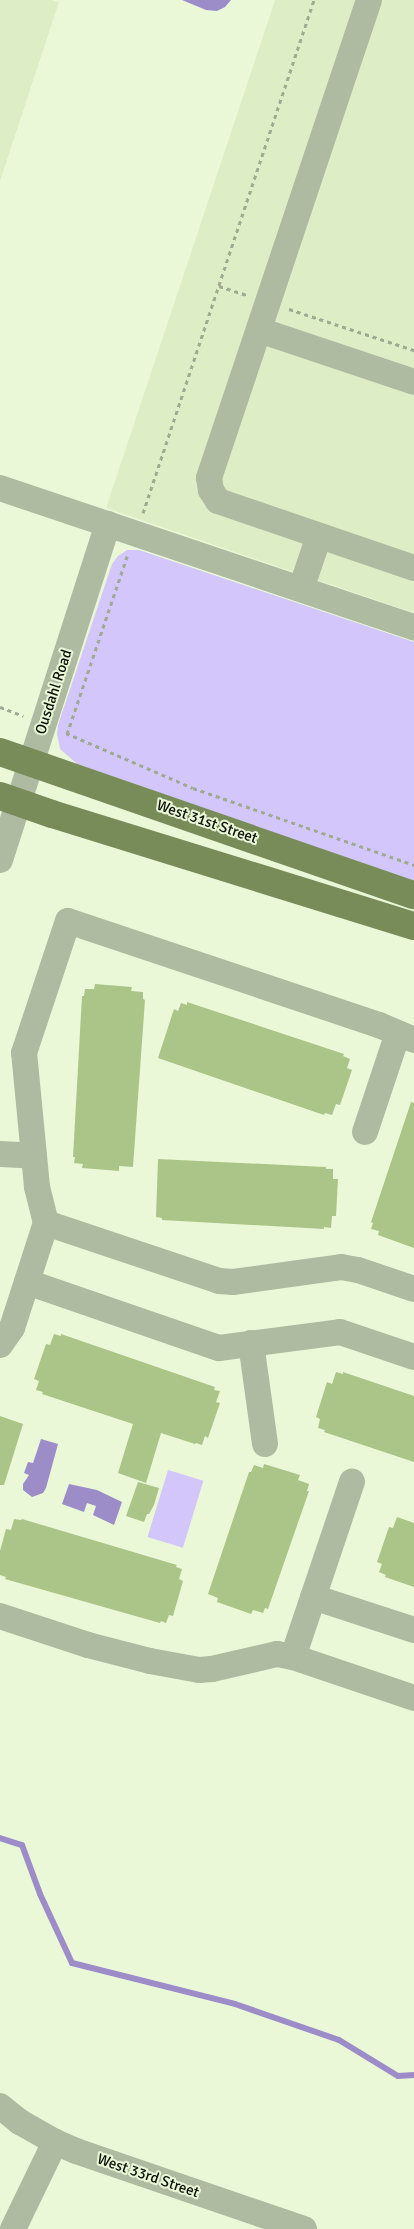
<!DOCTYPE html>
<html>
<head>
<meta charset="utf-8">
<style>
  body { margin:0 }
  #map { position:relative; width:414px; height:2229px; overflow:hidden; background:#eaf8d8; font-family:Signika,sans-serif }
  div>[style] { position:absolute }
  .built>* { inset:0; background:#ddeec7 }
  .green>* { inset:0; background:#d2c6fa; transform-origin:0 0 }
  .water>* { inset:0; background:#9c8dc9 }
  .stream>* { height:6px; margin:-3px; padding:0 3px; transform-origin:3px; border-radius:3px; background:#9c8dc9 }
  .building>* { inset:0; background:#abc487 }
  .path>* { height:3px; margin-top:-1.5px; transform-origin:0; background:repeating-linear-gradient(90deg,#9faa92 0 4px,transparent 0 8px) }
  .minor>* { height:26px; margin:-13px; padding:0 13px; transform-origin:13px; border-radius:13px; background:#afbba0 }
  .major>* { height:28px; margin:-14px; padding:0 14px; transform-origin:14px; border-radius:14px; background:#788c5a }
  span { translate:-50% -50%; white-space:nowrap; text-align:center; line-height:1.15; -webkit-text-stroke:4px #eaf8d8; paint-order:stroke }
  .street-label { font-size:15px; color:#0b1006 }
</style>
</head>
<body>
<div id="map">
  <div class="built">
    <div style="clip-path:polygon(0 0,51px 0,59px 2px,0 181px)"></div>
    <div style="clip-path:polygon(275px 0,414px 0,414px 613px,106px 508px)"></div>
  </div>
  <div class="green">
    <div style="clip-path:polygon(127px 550px,139px 550px,414px 642px,414px 881px,77px 764px,60px 749px,57px 734px,58px 725px,112px 564px,118px 556px)"></div>
    <div style="left:168px;top:1470px;width:37px;height:70px;rotate:17deg"></div>
  </div>
  <div class="water">
    <div style="clip-path:polygon(182px 0,231px 0,225px 7px,217px 11px,206px 10px)"></div>
    <div style="clip-path:polygon(41px 1439px,58px 1444px,46px 1488px,43px 1493px,32px 1497px,23px 1490px,23px 1484px,29px 1475px,24px 1473px,28px 1462px,33px 1463px)"></div>
    <div style="clip-path:polygon(69px 1484px,97px 1490px,122px 1502px,114px 1525px,93px 1515px,96px 1506px,87px 1503px,84px 1512px,62px 1504px)"></div>
  </div>
  <div class="stream">
    <div style="left:0;top:1838px;width:23px;rotate:18deg"></div>
    <div style="left:22px;top:1845px;width:52px;rotate:69.8deg"></div>
    <div style="left:40px;top:1894px;width:76px;rotate:65.1deg"></div>
    <div style="left:72px;top:1963px;width:168px;rotate:14.1deg"></div>
    <div style="left:235px;top:2004px;width:110px;rotate:19.1deg"></div>
    <div style="left:339px;top:2040px;width:69px;rotate:31.4deg"></div>
    <div style="left:398px;top:2076px;width:16px;rotate:-4deg"></div>
  </div>
  <div class="building">
    <div style="clip-path:polygon(95px 984px,132px 987px,131px 991px,143px 992px,143px 999px,145px 1000px,133px 1167px,119px 1166px,119px 1171px,82px 1168px,83px 1164px,74px 1163px,75px 1157px,73px 1157px,82px 996px,84px 996px,85px 989px,94px 989px)"></div>
    <div style="clip-path:polygon(187px 1002px,344px 1054px,343px 1056px,350px 1059px,347px 1068px,352px 1070px,340px 1105px,336px 1104px,332px 1115px,325px 1113px,324px 1115px,158px 1058px,174px 1009px,178px 1011px,181px 1003px,187px 1005px)"></div>
    <div style="clip-path:polygon(411px 1102px,414px 1103px,414px 1248px,378px 1235px,379px 1231px,371px 1229px,373px 1223px,371px 1222px)"></div>
    <div style="clip-path:polygon(158px 1159px,326px 1167px,326px 1169px,333px 1169px,333px 1179px,338px 1179px,336px 1216px,332px 1216px,331px 1228px,324px 1227px,324px 1229px,162px 1220px,162px 1218px,156px 1217px)"></div>
    <div style="clip-path:polygon(54px 1334px,61px 1336px,61px 1334px,215px 1387px,214px 1390px,220px 1391px,216px 1402px,220px 1403px,208px 1438px,205px 1436px,202px 1445px,196px 1443px,195px 1444px,161px 1433px,146px 1483px,118px 1473px,133px 1424px,42px 1394px,43px 1392px,36px 1390px,39px 1381px,34px 1379px,46px 1344px,50px 1345px)"></div>
    <div style="clip-path:polygon(336px 1372px,343px 1374px,343px 1372px,414px 1396px,414px 1462px,324px 1432px,325px 1430px,318px 1428px,320px 1419px,316px 1417px,327px 1382px,332px 1384px)"></div>
    <div style="clip-path:polygon(0 1416px,23px 1424px,4px 1485px,0 1485px)"></div>
    <div style="clip-path:polygon(264px 1464px,300px 1475px,298px 1480px,309px 1484px,307px 1491px,309px 1491px,268px 1609px,265px 1608px,263px 1613px,253px 1610px,251px 1614px,217px 1602px,218px 1598px,208px 1594px,249px 1472px,251px 1472px,254px 1465px,263px 1468px)"></div>
    <div style="clip-path:polygon(138px 1482px,159px 1488px,154px 1505px,149px 1514px,147px 1514px,144px 1522px,126px 1516px)"></div>
    <div style="clip-path:polygon(397px 1517px,414px 1523px,414px 1587px,385px 1577px,386px 1575px,379px 1572px,382px 1564px,377px 1562px,389px 1527px,393px 1528px)"></div>
    <div style="clip-path:polygon(14px 1519px,21px 1520px,22px 1519px,177px 1565px,176px 1567px,182px 1569px,179px 1579px,183px 1581px,173px 1616px,169px 1615px,166px 1623px,161px 1621px,160px 1623px,5px 1579px,6px 1577px,0 1575px,0 1551px,6px 1529px,11px 1530px)"></div>
  </div>
  <div class="path">
    <div style="left:219px;top:286px;width:29px;rotate:18deg"></div>
    <div style="left:289px;top:309px;width:132px;rotate:18.2deg"></div>
    <div style="left:143px;top:513px;width:541px;rotate:-71.57deg"></div>
    <div style="left:0;top:707px;width:25px;rotate:21deg"></div>
    <div style="left:66px;top:733px;width:138px;rotate:23.4deg"></div>
    <div style="left:193px;top:788px;width:234px;rotate:19.2deg"></div>
    <div style="left:67px;top:734px;width:190px;rotate:-71.3deg"></div>
  </div>
  <div class="minor">
    <div style="left:369px;top:0;width:504px;rotate:108.51deg"></div>
    <div style="left:209px;top:478px;width:12px;rotate:81deg"></div>
    <div style="left:211px;top:490px;width:13px;rotate:58deg"></div>
    <div style="left:218px;top:501px;width:207px;rotate:18.9deg"></div>
    <div style="left:259px;top:330px;width:163px;rotate:18.5deg"></div>
    <div style="left:0;top:488px;width:437px;rotate:18.6deg"></div>
    <div style="left:301px;top:589px;width:56px;rotate:-71.2deg"></div>
    <div style="left:0;top:860px;width:353px;rotate:-72.2deg"></div>
    <div style="left:365px;top:1132px;width:104px;rotate:-71.6deg"></div>
    <div style="left:0;top:1154px;width:34px;rotate:3deg"></div>
    <div style="left:46px;top:1223px;width:182px;rotate:18.5deg"></div>
    <div style="left:219px;top:1281px;width:14px;rotate:4deg"></div>
    <div style="left:233px;top:1282px;width:109px;rotate:-7.9deg"></div>
    <div style="left:341px;top:1267px;width:17px;rotate:10deg"></div>
    <div style="left:358px;top:1270px;width:59px;rotate:18.7deg"></div>
    <div style="left:27px;top:1282px;width:203px;rotate:19deg"></div>
    <div style="left:219px;top:1348px;width:122px;rotate:-7.5deg"></div>
    <div style="left:340px;top:1332px;width:78px;rotate:18.7deg"></div>
    <div style="left:251px;top:1343px;width:102px;rotate:82.1deg"></div>
    <div style="left:0;top:1345px;width:21px;rotate:-55deg"></div>
    <div style="left:12px;top:1328px;width:110px;rotate:-72.1deg"></div>
    <div style="left:46px;top:1223px;width:37px;rotate:-104deg"></div>
    <div style="left:37px;top:1187px;width:135px;rotate:-95.5deg"></div>
    <div style="left:24px;top:1053px;width:139px;rotate:-71.6deg"></div>
    <div style="left:68px;top:921px;width:328px;rotate:18.5deg"></div>
    <div style="left:379px;top:1025px;width:38px;rotate:23deg"></div>
    <div style="left:313px;top:1597px;width:106px;rotate:18.1deg"></div>
    <div style="left:0;top:1616px;width:93px;rotate:18.2deg"></div>
    <div style="left:88px;top:1645px;width:64px;rotate:14.5deg"></div>
    <div style="left:150px;top:1661px;width:50px;rotate:10.4deg"></div>
    <div style="left:199px;top:1670px;width:13px;rotate:-4deg"></div>
    <div style="left:212px;top:1669px;width:67px;rotate:-13deg"></div>
    <div style="left:277px;top:1654px;width:16px;rotate:11deg"></div>
    <div style="left:293px;top:1657px;width:128px;rotate:18.7deg"></div>
    <div style="left:293px;top:1657px;width:185px;rotate:-71.4deg"></div>
    <div style="left:0;top:2106px;width:26px;rotate:39deg"></div>
    <div style="left:20px;top:2122px;width:40px;rotate:29.7deg"></div>
    <div style="left:55px;top:2142px;width:23px;rotate:23deg"></div>
    <div style="left:76px;top:2151px;width:241px;rotate:18.9deg"></div>
    <div style="left:13px;top:2229px;width:97px;rotate:-64.2deg"></div>
  </div>
  <div class="major">
    <div style="left:0;top:752px;width:438px;rotate:19.1deg"></div>
    <div style="left:0;top:796px;width:55px;rotate:19.1deg"></div>
    <div style="left:52px;top:814px;width:379px;rotate:17.2deg"></div>
  </div>
  <div class="street-label">
    <span style="left:54px;top:692px;rotate:-72deg">Ousdahl Road</span>
    <span style="left:207px;top:822px;rotate:19deg">West 31st Street</span>
    <span style="left:148px;top:2176px;rotate:19deg">West 33rd Street</span>
  </div>
</div>
</body>
</html>
